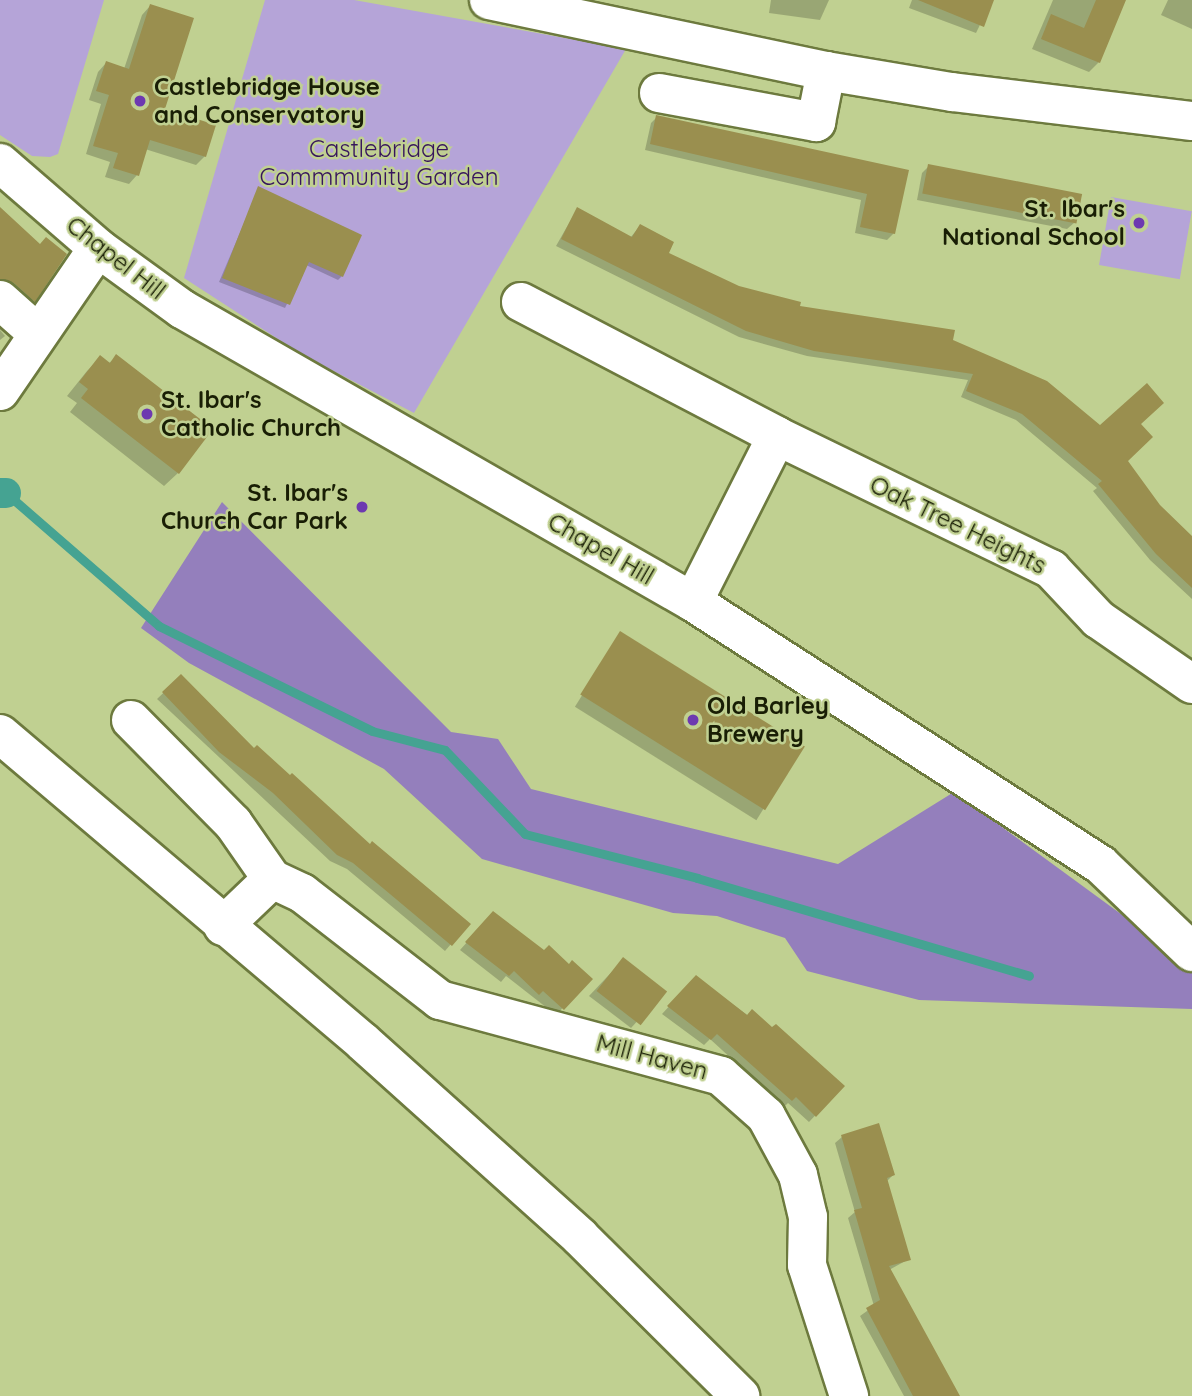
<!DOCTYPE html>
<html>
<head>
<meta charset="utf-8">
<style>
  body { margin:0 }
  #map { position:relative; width:1192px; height:1396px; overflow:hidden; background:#c0d091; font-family:Quicksand,sans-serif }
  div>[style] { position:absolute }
  .green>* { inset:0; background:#b5a4d8; transform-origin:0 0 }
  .forest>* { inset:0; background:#947fbc }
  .shadow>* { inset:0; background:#0003; transform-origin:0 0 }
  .stream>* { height:9px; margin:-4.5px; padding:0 4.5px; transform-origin:4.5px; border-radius:4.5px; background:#45a392 }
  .canal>* { height:30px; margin:-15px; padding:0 15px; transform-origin:15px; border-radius:15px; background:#45a392 }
  .building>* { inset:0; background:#9a8f4f; transform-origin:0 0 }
  .roads { filter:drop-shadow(2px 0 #6d7a3e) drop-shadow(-2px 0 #6d7a3e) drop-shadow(0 2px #6d7a3e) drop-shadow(0 -2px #6d7a3e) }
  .minor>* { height:38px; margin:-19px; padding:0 19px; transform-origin:19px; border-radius:19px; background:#fff }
  .major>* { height:38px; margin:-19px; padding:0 19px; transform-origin:19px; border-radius:19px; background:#fff }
  .dots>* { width:19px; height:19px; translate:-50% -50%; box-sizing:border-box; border:4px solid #c0d091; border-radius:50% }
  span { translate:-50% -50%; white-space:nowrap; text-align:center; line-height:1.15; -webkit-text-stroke:5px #c0d091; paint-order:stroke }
  .poi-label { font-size:24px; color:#191e05; font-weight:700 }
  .left { translate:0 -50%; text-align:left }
  .right { translate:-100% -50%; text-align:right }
  .park-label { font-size:24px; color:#36145d }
  .street-label { font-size:24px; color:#191e05 }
</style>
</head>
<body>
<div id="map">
  <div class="green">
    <div style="clip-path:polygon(0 0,104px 0,58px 154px,50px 157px,32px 156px,0 135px)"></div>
    <div style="clip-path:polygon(265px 0,354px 0,626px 49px,414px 413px,301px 354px,184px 278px)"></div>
    <div style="left:1111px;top:197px;width:82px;height:69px;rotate:10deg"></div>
  </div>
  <div class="forest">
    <div style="clip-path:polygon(222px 502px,451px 732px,498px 739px,531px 789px,838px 864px,954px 792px,1192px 966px,1192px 1009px,919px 1000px,807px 971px,785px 938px,717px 916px,673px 913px,482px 859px,384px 769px,189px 663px,141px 628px)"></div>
  </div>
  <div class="shadow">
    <div style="clip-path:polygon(771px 0,829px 0,820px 20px,769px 13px)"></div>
    <div style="clip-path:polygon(912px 0,992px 0,976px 33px,909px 8px)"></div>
    <div style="clip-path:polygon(1053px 0,1124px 0,1099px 62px,1089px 72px,1032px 49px)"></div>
    <div style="clip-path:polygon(1168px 0,1192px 0,1192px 29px,1161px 15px)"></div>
    <div style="clip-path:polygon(150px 6px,162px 111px,205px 156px,196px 165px,145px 149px,137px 175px,129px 184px,105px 177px,110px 162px,86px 154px,101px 104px,89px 100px,98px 72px,106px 63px,124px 69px,142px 15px)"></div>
    <div style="clip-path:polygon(657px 117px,907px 172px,894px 233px,887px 240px,855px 233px,861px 200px,645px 150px,651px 123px)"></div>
    <div style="clip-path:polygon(929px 166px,1074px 223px,1067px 229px,917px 200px,922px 173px)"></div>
    <div style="clip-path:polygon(259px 188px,342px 276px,338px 280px,306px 265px,285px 308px,219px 282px)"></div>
    <div style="clip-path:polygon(577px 209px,630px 238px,640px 226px,666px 254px,738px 288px,798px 307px,951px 341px,1100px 428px,1139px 424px,1126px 461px,1159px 506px,1192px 538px,1192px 599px,1150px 560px,1093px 491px,1097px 488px,1016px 420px,961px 397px,968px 380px,807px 356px,739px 337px,556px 246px)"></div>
    <div style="clip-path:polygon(0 210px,33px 300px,24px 310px,0 281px)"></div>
    <div style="clip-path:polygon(0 330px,5px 336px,0 340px)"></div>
    <div style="clip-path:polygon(116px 357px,178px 473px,164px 486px,70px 412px,77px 403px,67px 396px,87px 371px,100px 358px,108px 364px)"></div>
    <div style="left:621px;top:633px;width:214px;height:87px;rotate:32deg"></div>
    <div style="clip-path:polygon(181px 676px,451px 944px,445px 951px,347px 869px,330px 861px,157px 699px)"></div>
    <div style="clip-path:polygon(493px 913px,543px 953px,590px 979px,556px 1015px,506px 976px,501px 982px,460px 950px)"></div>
    <div style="clip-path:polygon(623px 960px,665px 991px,631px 1028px,589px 996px)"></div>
    <div style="clip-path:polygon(696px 977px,843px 1086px,809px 1122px,788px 1103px,784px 1107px,710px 1039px,704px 1045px,662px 1014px)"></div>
    <div style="clip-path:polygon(842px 1137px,893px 1175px,886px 1182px,909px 1259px,889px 1270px,958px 1396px,904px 1396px,860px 1316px,874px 1306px,848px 1218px,855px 1212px,835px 1143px)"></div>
  </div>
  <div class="stream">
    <div style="left:6px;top:493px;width:203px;rotate:41deg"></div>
    <div style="left:159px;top:626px;width:237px;rotate:26.2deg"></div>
    <div style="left:372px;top:731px;width:75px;rotate:14.6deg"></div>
    <div style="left:445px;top:750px;width:116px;rotate:46.4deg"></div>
    <div style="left:525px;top:834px;width:178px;rotate:14.3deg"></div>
    <div style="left:697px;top:878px;width:346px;rotate:16.4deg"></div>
  </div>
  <div class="canal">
    <div style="left:0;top:493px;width:6px"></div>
  </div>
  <div class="building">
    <div style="clip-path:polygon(918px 0,994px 0,984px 27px)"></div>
    <div style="clip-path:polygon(1096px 0,1126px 0,1100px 63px,1041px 39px,1051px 14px,1084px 28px)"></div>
    <div style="clip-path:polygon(150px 4px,194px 18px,165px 109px,216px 125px,206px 157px,150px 140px,139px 176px,113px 168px,118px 153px,93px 146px,109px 95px,96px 91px,106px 61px,129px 69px)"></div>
    <div style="clip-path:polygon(656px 115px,909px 170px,895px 234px,860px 227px,867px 194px,650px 144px)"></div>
    <div style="left:928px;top:164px;width:157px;height:30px;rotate:11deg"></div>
    <div style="clip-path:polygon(258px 186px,362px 235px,343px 277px,309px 262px,290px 305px,222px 278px)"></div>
    <div style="clip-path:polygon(0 207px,40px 244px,46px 237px,67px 254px,35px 302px,14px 283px,0 279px)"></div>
    <div style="clip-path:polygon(577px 207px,632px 237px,640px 224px,674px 242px,669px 253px,739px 286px,801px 302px,800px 306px,955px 330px,953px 340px,1047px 381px,1100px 425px,1147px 383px,1164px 403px,1141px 424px,1153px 437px,1128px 461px,1160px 505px,1192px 536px,1192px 588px,1156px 554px,1098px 484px,1102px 481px,1022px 414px,966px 391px,973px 374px,814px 351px,746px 331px,561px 239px)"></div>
    <div style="clip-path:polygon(116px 354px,213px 429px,179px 474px,81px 398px,88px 389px,79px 382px,100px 355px,110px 363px)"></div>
    <div style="left:620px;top:631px;width:218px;height:75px;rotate:32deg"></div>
    <div style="clip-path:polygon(181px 674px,254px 748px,257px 745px,290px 775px,292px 773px,370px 844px,372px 841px,471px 924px,452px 946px,353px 863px,337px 855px,273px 793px,219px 752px,162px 692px)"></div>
    <div style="clip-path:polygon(493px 911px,544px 950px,549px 945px,569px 964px,572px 960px,593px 979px,564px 1010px,543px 991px,539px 995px,514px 971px,509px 976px,465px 942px)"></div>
    <div style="left:623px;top:957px;width:56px;height:43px;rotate:38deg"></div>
    <div style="clip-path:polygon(696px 975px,747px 1015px,752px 1009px,772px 1027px,776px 1024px,845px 1086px,816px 1117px,796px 1097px,792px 1101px,717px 1034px,711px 1040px,667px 1006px)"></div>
    <div style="clip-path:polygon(879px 1123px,895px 1175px,887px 1178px,911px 1260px,889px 1266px,960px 1396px,913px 1396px,866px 1308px,880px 1300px,854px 1210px,862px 1208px,841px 1135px)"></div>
  </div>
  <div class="roads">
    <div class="minor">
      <div style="left:489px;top:0;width:344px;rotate:11.9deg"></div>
      <div style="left:826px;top:71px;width:128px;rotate:9.5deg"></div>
      <div style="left:952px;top:92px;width:242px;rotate:6.9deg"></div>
      <div style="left:659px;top:93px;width:160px;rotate:10.5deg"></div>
      <div style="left:816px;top:122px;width:52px;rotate:-78.9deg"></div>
      <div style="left:0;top:163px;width:130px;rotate:40.9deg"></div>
      <div style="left:98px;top:248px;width:104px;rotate:36deg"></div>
      <div style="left:182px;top:309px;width:589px;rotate:29.83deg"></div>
      <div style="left:693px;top:602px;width:485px;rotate:32.8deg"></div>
      <div style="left:1101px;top:865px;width:126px;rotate:43.7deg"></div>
      <div style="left:0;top:300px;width:48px;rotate:41.6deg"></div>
      <div style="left:521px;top:302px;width:289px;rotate:27.6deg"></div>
      <div style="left:777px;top:436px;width:305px;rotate:25.9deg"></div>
      <div style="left:1051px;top:569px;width:69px;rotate:46.8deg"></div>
      <div style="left:1098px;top:619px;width:114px;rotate:34.7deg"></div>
      <div style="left:0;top:391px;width:173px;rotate:-55.6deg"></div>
      <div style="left:693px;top:602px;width:186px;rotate:-63.2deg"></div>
      <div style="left:131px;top:720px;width:145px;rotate:45.3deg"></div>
      <div style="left:233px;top:823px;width:68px;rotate:55.1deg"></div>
      <div style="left:272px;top:879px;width:33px;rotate:25deg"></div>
      <div style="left:302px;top:893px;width:175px;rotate:37.8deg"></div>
      <div style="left:440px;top:1000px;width:291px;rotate:15.1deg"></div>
      <div style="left:721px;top:1076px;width:60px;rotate:41.6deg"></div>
      <div style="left:766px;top:1116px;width:67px;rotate:61.5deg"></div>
      <div style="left:798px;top:1175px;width:43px;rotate:76.6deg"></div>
      <div style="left:808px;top:1217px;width:48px;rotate:91.2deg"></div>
      <div style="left:807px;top:1265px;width:138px;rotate:72.2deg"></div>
      <div style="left:223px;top:926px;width:68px;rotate:-43.8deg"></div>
    </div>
    <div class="major">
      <div style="left:0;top:734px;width:476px;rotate:40.3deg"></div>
      <div style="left:363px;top:1042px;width:292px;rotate:41.9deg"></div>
      <div style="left:580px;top:1237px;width:226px;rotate:44.8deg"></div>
    </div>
  </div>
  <div class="dots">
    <div style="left:140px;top:101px;background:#6d39b0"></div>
    <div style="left:1139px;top:223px;background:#6d39b0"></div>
    <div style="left:147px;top:414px;background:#6d39b0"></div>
    <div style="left:362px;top:507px;background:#6d39b0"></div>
    <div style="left:693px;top:720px;background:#6d39b0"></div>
  </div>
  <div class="poi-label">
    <span class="left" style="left:154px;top:101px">Castlebridge House<br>and Conservatory</span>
    <span class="right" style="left:1125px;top:223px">St. Ibar's<br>National School</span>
    <span class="left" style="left:161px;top:414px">St. Ibar's<br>Catholic Church</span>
    <span class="right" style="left:348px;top:507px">St. Ibar's<br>Church Car Park</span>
    <span class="left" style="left:707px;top:720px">Old Barley<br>Brewery</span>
  </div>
  <div class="park-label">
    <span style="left:379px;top:163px">Castlebridge<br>Commmunity Garden</span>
  </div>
  <div class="street-label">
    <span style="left:116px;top:258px;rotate:38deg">Chapel Hill</span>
    <span style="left:958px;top:525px;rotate:26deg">Oak Tree Heights</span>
    <span style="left:601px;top:549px;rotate:30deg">Chapel Hill</span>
    <span style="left:652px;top:1057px;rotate:15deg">Mill Haven</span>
  </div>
</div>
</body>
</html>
